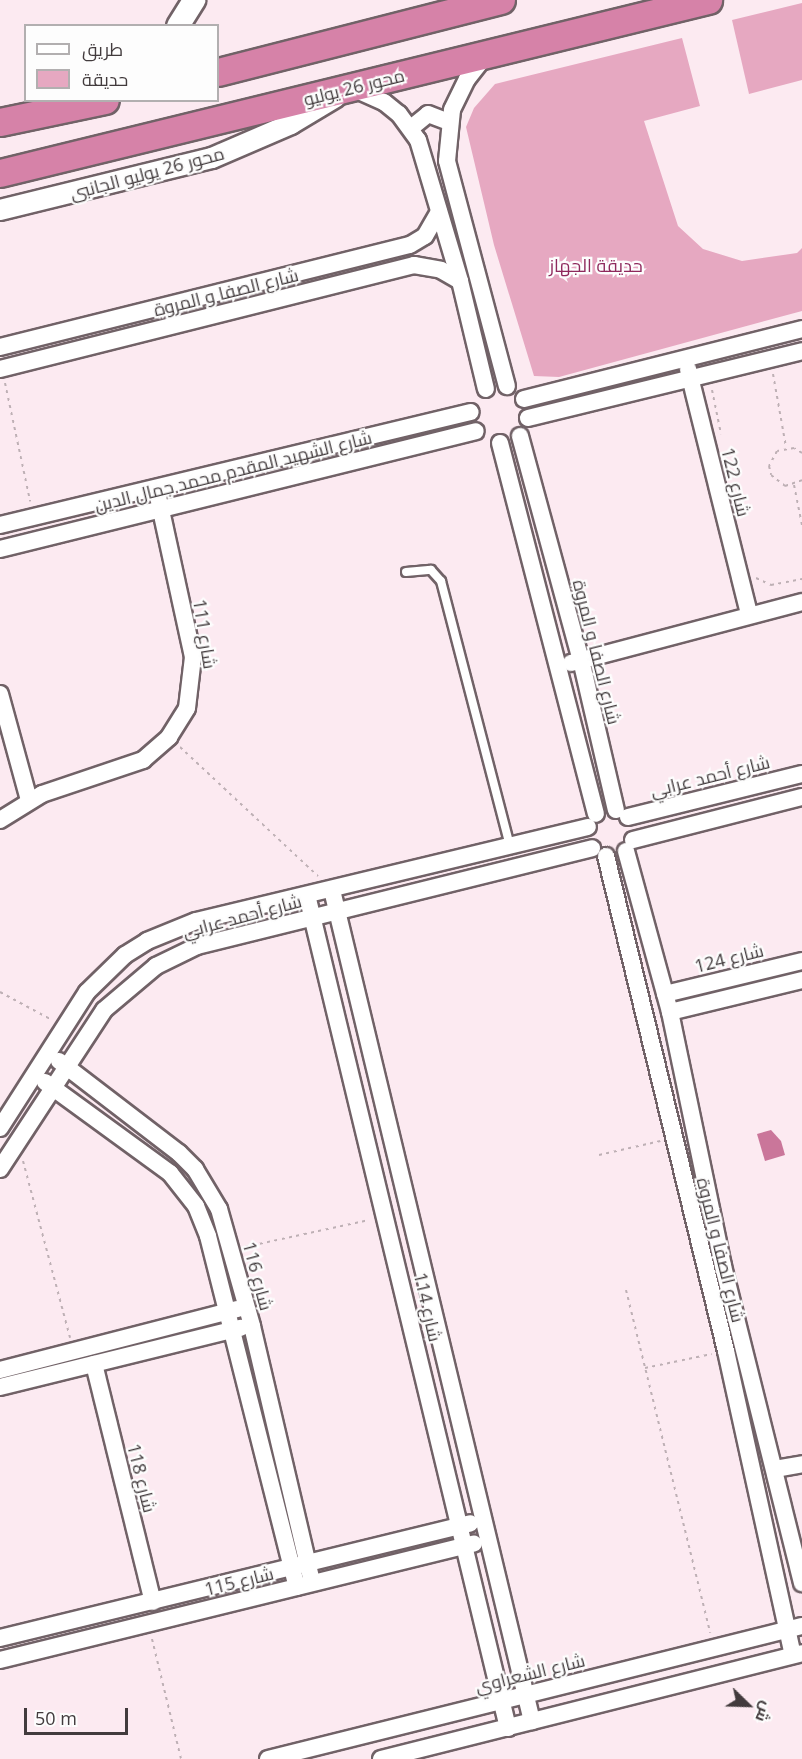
<!DOCTYPE html>
<html>
<head>
<meta charset="utf-8">
<style>
  body { margin:0 }
  #map { position:relative; width:802px; height:1759px; overflow:hidden; background:#fceaf1; font-family:"Open Sans",Cairo,sans-serif }
  div>[style] { position:absolute }
  .green>* { inset:0; background:#e6a8c1 }
  .water>* { inset:0; background:#ca769a }
  .path>* { height:2px; margin-top:-1px; transform-origin:0; background:repeating-linear-gradient(90deg,#beb0b5 0 3px,transparent 0 7.5px) }
  .roads { filter:drop-shadow(2px 0 #716267) drop-shadow(-2px 0 #716267) drop-shadow(0 2px #716267) drop-shadow(0 -2px #716267) }
  .service>* { height:8px; margin:-4px; padding:0 4px; transform-origin:4px; border-radius:4px; background:#fff }
  .minor>* { height:16px; margin:-8px; padding:0 8px; transform-origin:8px; border-radius:8px; background:#fff }
  .tertiary>* { height:20px; margin:-10px; padding:0 10px; transform-origin:10px; border-radius:10px; background:#fff }
  .secondary>* { height:22px; margin:-11px; padding:0 11px; transform-origin:11px; border-radius:11px; background:#fff }
  .trunk>* { height:27px; margin:-13.5px; padding:0 13.5px; transform-origin:13.5px; border-radius:13.5px; background:#d682a8 }
  span { translate:-50% -50%; white-space:nowrap; text-align:center; line-height:1.15; -webkit-text-stroke:4.5px #fdfdfd; paint-order:stroke }
  .street-label { font-size:18px; color:#423b3d }
  .park-label { font-size:18px; color:#8e295d }
  .legend { position:absolute; left:24px; top:24px; width:195px; height:78px; box-sizing:border-box; background:#fdfdfd; border:2px solid #b2afb0; margin:0; padding:8px 10px; list-style:none; font-size:18px; color:#423b3d }
  .legend li { display:flex; align-items:center; gap:12px; height:30px }
  .legend b { width:30px; border:2px solid #b2afb0 }
  .north { position:absolute; left:718px; top:1675px; width:60px; height:60px; -webkit-text-stroke:4px #fdfdfd; paint-order:stroke; rotate:113deg; font-size:16px; font-weight:700; line-height:24px; text-align:center; color:#423b3d }
  .north::after { content:''; display:block; margin:auto; width:21px; height:27px; background:#423b3d; clip-path:polygon(50% 0,100% 100%,50% 72%,0 100%) }
  .scale { position:absolute; left:24px; top:1708px; width:104px; height:27px; box-sizing:border-box; border:3px solid #423b3d; border-top:0; padding-left:8px; font-size:18px; line-height:21px; white-space:nowrap; color:#423b3d; -webkit-text-stroke:4px #fdfdfd; paint-order:stroke }
</style>
</head>
<body>
<div id="map">
  <div class="green">
    <div style="clip-path:polygon(802px 3px,802px 80px,749px 94px,732px 20px)"></div>
    <div style="clip-path:polygon(682px 38px,700px 106px,644px 121px,678px 226px,703px 249px,742px 261px,797px 253px,802px 248px,802px 311px,559px 377px,534px 376px,494px 245px,466px 127px,474px 108px,495px 84px)"></div>
  </div>
  <div class="water">
    <div style="clip-path:polygon(771px 1130px,781px 1141px,785px 1155px,765px 1161px,757px 1134px)"></div>
  </div>
  <div class="path">
    <div style="left:773px;top:374px;width:74px;rotate:79.9deg"></div>
    <div style="left:5px;top:383px;width:121px;rotate:78deg"></div>
    <div style="left:712px;top:390px;width:45px;rotate:78.4deg"></div>
    <div style="left:802px;top:453px;width:9px;rotate:-148deg"></div>
    <div style="left:794px;top:448px;width:17px;rotate:170deg"></div>
    <div style="left:777px;top:451px;width:17px;rotate:118deg"></div>
    <div style="left:769px;top:466px;width:9px;rotate:77deg"></div>
    <div style="left:771px;top:475px;width:18px;rotate:38deg"></div>
    <div style="left:785px;top:486px;width:18px;rotate:-19deg"></div>
    <div style="left:794px;top:485px;width:41px;rotate:78.7deg"></div>
    <div style="left:756px;top:578px;width:17px;rotate:25deg"></div>
    <div style="left:771px;top:585px;width:32px;rotate:-11deg"></div>
    <div style="left:180px;top:747px;width:189px;rotate:43.1deg"></div>
    <div style="left:0;top:992px;width:59px;rotate:28.3deg"></div>
    <div style="left:599px;top:1155px;width:63px;rotate:-12.9deg"></div>
    <div style="left:23px;top:1161px;width:183px;rotate:75.1deg"></div>
    <div style="left:245px;top:1247px;width:127px;rotate:-12.3deg"></div>
    <div style="left:626px;top:1290px;width:353px;rotate:76.2deg"></div>
    <div style="left:645px;top:1368px;width:68px;rotate:-11.8deg"></div>
    <div style="left:152px;top:1639px;width:123px;rotate:76.4deg"></div>
  </div>
  <div class="roads">
    <div class="service">
      <div style="left:406px;top:572px;width:25px;rotate:-5deg"></div>
      <div style="left:431px;top:570px;width:15px;rotate:48deg"></div>
      <div style="left:441px;top:581px;width:274px;rotate:75.4deg"></div>
    </div>
    <div class="minor">
      <div style="left:486px;top:55px;width:31px;rotate:128deg"></div>
      <div style="left:467px;top:79px;width:34px;rotate:116deg"></div>
      <div style="left:452px;top:110px;width:51px;rotate:95.6deg"></div>
      <div style="left:447px;top:161px;width:233px;rotate:75.1deg"></div>
      <div style="left:352px;top:88px;width:35px;rotate:24deg"></div>
      <div style="left:384px;top:102px;width:19px;rotate:39deg"></div>
      <div style="left:399px;top:114px;width:32px;rotate:54deg"></div>
      <div style="left:418px;top:140px;width:147px;rotate:73.4deg"></div>
      <div style="left:460px;top:281px;width:111px;rotate:76.5deg"></div>
      <div style="left:411px;top:128px;width:22px;rotate:-39deg"></div>
      <div style="left:428px;top:114px;width:22px;rotate:21deg"></div>
      <div style="left:0;top:347px;width:422px;rotate:-14deg"></div>
      <div style="left:410px;top:245px;width:17px;rotate:-31deg"></div>
      <div style="left:425px;top:236px;width:28px;rotate:-60deg"></div>
      <div style="left:0;top:369px;width:427px;rotate:-14.1deg"></div>
      <div style="left:414px;top:265px;width:27px;rotate:10deg"></div>
      <div style="left:441px;top:270px;width:22px;rotate:30deg"></div>
      <div style="left:688px;top:369px;width:252px;rotate:76deg"></div>
      <div style="left:524px;top:399px;width:287px;rotate:-14.1deg"></div>
      <div style="left:528px;top:418px;width:282px;rotate:-13.7deg"></div>
      <div style="left:520px;top:436px;width:232px;rotate:74.8deg"></div>
      <div style="left:581px;top:660px;width:154px;rotate:76.9deg"></div>
      <div style="left:500px;top:443px;width:383px;rotate:75.5deg"></div>
      <div style="left:0;top:525px;width:484px;rotate:-13.5deg"></div>
      <div style="left:0;top:549px;width:490px;rotate:-13.9deg"></div>
      <div style="left:571px;top:663px;width:239px;rotate:-14.8deg"></div>
      <div style="left:0;top:694px;width:110px;rotate:74.7deg"></div>
      <div style="left:628px;top:817px;width:179px;rotate:-13.9deg"></div>
      <div style="left:0;top:820px;width:49px;rotate:-31.8deg"></div>
      <div style="left:42px;top:794px;width:107px;rotate:-18.6deg"></div>
      <div style="left:143px;top:760px;width:35px;rotate:-41deg"></div>
      <div style="left:169px;top:737px;width:34px;rotate:-58deg"></div>
      <div style="left:187px;top:708px;width:51px;rotate:-83.3deg"></div>
      <div style="left:193px;top:657px;width:164px;rotate:-102.3deg"></div>
      <div style="left:633px;top:840px;width:174px;rotate:-14.3deg"></div>
      <div style="left:626px;top:851px;width:167px;rotate:74.7deg"></div>
      <div style="left:670px;top:1012px;width:259px;rotate:78.2deg"></div>
      <div style="left:723px;top:1266px;width:327px;rotate:76deg"></div>
      <div style="left:606px;top:856px;width:509px;rotate:76.37deg"></div>
      <div style="left:726px;top:1351px;width:311px;rotate:77.6deg"></div>
      <div style="left:332px;top:890px;width:855px;rotate:76.47deg"></div>
      <div style="left:307px;top:895px;width:857px;rotate:76.43deg"></div>
      <div style="left:665px;top:994px;width:141px;rotate:-13.5deg"></div>
      <div style="left:670px;top:1012px;width:136px;rotate:-13.6deg"></div>
      <div style="left:59px;top:1061px;width:151px;rotate:37.5deg"></div>
      <div style="left:179px;top:1153px;width:23px;rotate:45deg"></div>
      <div style="left:195px;top:1169px;width:47px;rotate:59deg"></div>
      <div style="left:219px;top:1209px;width:122px;rotate:74.2deg"></div>
      <div style="left:252px;top:1326px;width:263px;rotate:76.8deg"></div>
      <div style="left:45px;top:1082px;width:155px;rotate:36.1deg"></div>
      <div style="left:170px;top:1173px;width:42px;rotate:51.8deg"></div>
      <div style="left:196px;top:1206px;width:32px;rotate:68deg"></div>
      <div style="left:208px;top:1236px;width:362px;rotate:75.8deg"></div>
      <div style="left:0;top:1128px;width:161px;rotate:-57.4deg"></div>
      <div style="left:87px;top:992px;width:53px;rotate:-44.2deg"></div>
      <div style="left:125px;top:955px;width:26px;rotate:-32deg"></div>
      <div style="left:147px;top:941px;width:53px;rotate:-22.2deg"></div>
      <div style="left:196px;top:921px;width:403px;rotate:-13.5deg"></div>
      <div style="left:0;top:1169px;width:190px;rotate:-56.8deg"></div>
      <div style="left:104px;top:1010px;width:68px;rotate:-40.2deg"></div>
      <div style="left:156px;top:966px;width:46px;rotate:-26deg"></div>
      <div style="left:197px;top:946px;width:407px;rotate:-13.9deg"></div>
      <div style="left:94px;top:1364px;width:245px;rotate:76.1deg"></div>
      <div style="left:0;top:1370px;width:245px;rotate:-14.4deg"></div>
      <div style="left:0;top:1387px;width:248px;rotate:-13.8deg"></div>
      <div style="left:775px;top:1469px;width:27px;rotate:-10deg"></div>
      <div style="left:0;top:1638px;width:484px;rotate:-13.7deg"></div>
      <div style="left:0;top:1660px;width:488px;rotate:-13.8deg"></div>
      <div style="left:268px;top:1759px;width:550px;rotate:-13.99deg"></div>
      <div style="left:381px;top:1759px;width:434px;rotate:-14.1deg"></div>
    </div>
    <div class="tertiary">
      <div style="left:0;top:210px;width:218px;rotate:-13.8deg"></div>
      <div style="left:212px;top:158px;width:86px;rotate:-23.3deg"></div>
      <div style="left:291px;top:124px;width:52px;rotate:-31deg"></div>
    </div>
    <div class="secondary">
      <div style="left:178px;top:26px;width:31px;rotate:-58deg"></div>
    </div>
    <div class="trunk">
      <div style="left:218px;top:72px;width:292px;rotate:-14.3deg"></div>
      <div style="left:0;top:122px;width:107px;rotate:-11.8deg"></div>
      <div style="left:0;top:173px;width:729px;rotate:-13.73deg"></div>
    </div>
  </div>
  <div class="street-label">
    <span style="left:354px;top:87px;rotate:-14deg">محور 26 يوليو</span>
    <span style="left:147px;top:173px;rotate:-15deg">محور 26 يوليو الجانبى</span>
    <span style="left:226px;top:292px;rotate:-14deg">شارع الصفا و المروة</span>
    <span style="left:233px;top:471px;rotate:-14deg">شارع الشهيد المقدم محمد جمال الدين</span>
    <span style="left:736px;top:482px;rotate:76deg">شارع 122</span>
    <span style="left:205px;top:634px;rotate:81deg">شارع 111</span>
    <span style="left:597px;top:652px;rotate:76deg">شارع الصفا و المروة</span>
    <span style="left:710px;top:776px;rotate:-14deg">شارع أحمد عرابي</span>
    <span style="left:242px;top:916px;rotate:-15deg">شارع أحمد عرابي</span>
    <span style="left:729px;top:958px;rotate:-14deg">شارع 124</span>
    <span style="left:721px;top:1250px;rotate:76deg">شارع الصفا و المروة</span>
    <span style="left:258px;top:1276px;rotate:75deg">شارع 116</span>
    <span style="left:428px;top:1307px;rotate:77deg">شارع 114</span>
    <span style="left:142px;top:1478px;rotate:76deg">شارع 118</span>
    <span style="left:239px;top:1581px;rotate:-14deg">شارع 115</span>
    <span style="left:530px;top:1673px;rotate:-14deg">شارع الشعراوي</span>
  </div>
  <div class="park-label">
    <span style="left:596px;top:265px">حديقة الجهاز</span>
  </div>
  <ul class="legend">
  <li><b style="height:8px;background:#fff"></b>طريق</li>
  <li><b style="height:16px;background:#e6a8c1"></b>حديقة</li>
  </ul>
  <div class="north">ش</div>
  <div class="scale">50 m</div>
</div>
</body>
</html>
